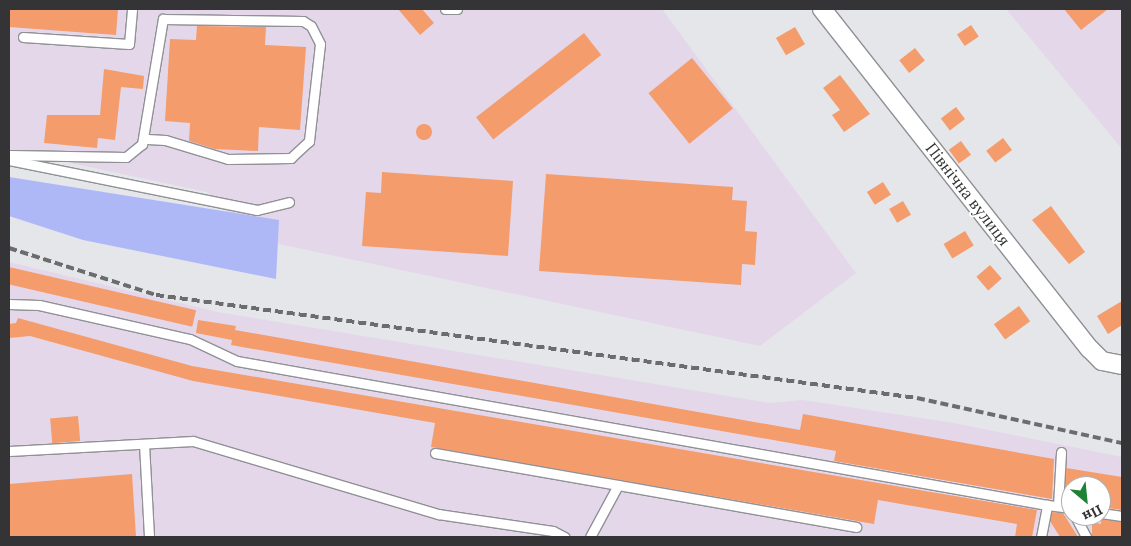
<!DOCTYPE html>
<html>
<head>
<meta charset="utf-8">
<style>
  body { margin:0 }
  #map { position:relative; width:1131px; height:546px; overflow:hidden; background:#e5e6ea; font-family:Lora,serif }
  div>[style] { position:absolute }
  .industrial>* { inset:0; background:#e4d7ea }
  .green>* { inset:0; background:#aeb8f6 }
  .building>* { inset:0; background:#f49c6b; transform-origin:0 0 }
  .round { border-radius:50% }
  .roads { filter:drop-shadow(1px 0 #909195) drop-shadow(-1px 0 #909195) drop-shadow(0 1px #909195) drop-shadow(0 -1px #909195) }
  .lane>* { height:9px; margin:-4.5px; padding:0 4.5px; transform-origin:4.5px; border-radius:4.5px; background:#fff }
  .street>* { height:18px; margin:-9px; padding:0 9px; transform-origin:9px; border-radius:9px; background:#fff }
  .rail>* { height:4px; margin-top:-2px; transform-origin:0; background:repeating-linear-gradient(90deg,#6c6c6f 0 8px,transparent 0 12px) }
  span { translate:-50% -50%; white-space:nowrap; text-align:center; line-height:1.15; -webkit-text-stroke:4px #fff; paint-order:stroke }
  .street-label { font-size:16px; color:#343436 }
  .frame { position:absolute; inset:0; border:10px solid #343436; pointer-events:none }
  .north { position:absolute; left:1061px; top:476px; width:50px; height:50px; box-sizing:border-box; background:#fff; border:1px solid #aeaeaf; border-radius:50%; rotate:152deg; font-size:14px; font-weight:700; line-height:20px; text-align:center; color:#343436 }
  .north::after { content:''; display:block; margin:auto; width:18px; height:22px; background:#1d8236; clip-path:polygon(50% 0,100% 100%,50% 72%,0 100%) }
</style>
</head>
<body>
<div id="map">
  <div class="industrial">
    <div style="clip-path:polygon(9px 9px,662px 9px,856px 273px,760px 346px,255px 239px,207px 192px,9px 150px)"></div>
    <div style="clip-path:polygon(1006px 9px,1122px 9px,1122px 149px)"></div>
    <div style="clip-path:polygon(evenodd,9px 262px,218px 312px,770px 403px,803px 400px,954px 423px,1122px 457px,1122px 537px,9px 537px,9px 262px,1071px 486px,1101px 486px,1101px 516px,1071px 516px,1071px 486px)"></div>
  </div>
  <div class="green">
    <div style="clip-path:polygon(9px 177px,279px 220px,276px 279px,83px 240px,9px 216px)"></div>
  </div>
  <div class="building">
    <div style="clip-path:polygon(10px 9px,118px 9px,116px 35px,9px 27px)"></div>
    <div style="clip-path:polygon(398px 9px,422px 9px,434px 23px,420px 35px)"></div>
    <div style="clip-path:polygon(1064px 9px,1108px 9px,1081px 30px)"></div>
    <div style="left:971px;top:25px;width:14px;height:17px;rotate:56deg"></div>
    <div style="clip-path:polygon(197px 26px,266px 27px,265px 45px,306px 47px,300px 130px,259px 127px,258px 151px,215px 149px,189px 141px,190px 123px,165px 121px,170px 39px,196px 40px)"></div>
    <div style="left:795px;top:27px;width:20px;height:22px;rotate:60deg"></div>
    <div style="left:584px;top:33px;width:28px;height:137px;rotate:52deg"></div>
    <div style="left:915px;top:48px;width:16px;height:20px;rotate:52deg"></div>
    <div style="left:692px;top:58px;width:65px;height:56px;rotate:51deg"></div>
    <div style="clip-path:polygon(104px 69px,144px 76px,143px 89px,121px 87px,115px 140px,98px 138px,97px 148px,44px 143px,47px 115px,100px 115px)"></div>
    <div style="clip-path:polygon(840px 75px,870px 114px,844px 132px,832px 115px,840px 110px,823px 88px)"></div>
    <div style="left:956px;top:107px;width:15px;height:19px;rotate:53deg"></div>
    <div class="round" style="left:416px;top:124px;width:16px;height:16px"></div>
    <div style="left:1003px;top:138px;width:15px;height:21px;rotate:53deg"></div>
    <div style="left:961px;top:141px;width:17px;height:15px;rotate:54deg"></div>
    <div style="clip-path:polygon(382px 172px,513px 181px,508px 256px,362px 246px,366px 192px,381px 193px)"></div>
    <div style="clip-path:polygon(546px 174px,733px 187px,732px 200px,747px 201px,745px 231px,757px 232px,755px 265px,742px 264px,741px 285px,539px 271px)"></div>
    <div style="left:883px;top:182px;width:15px;height:19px;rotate:58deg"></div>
    <div style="left:903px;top:201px;width:16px;height:16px;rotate:60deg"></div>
    <div style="clip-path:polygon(1051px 206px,1085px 252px,1069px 264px,1032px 220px)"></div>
    <div style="left:965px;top:231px;width:17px;height:25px;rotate:59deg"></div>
    <div style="left:990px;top:265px;width:18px;height:18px;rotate:49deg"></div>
    <div style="left:9px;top:267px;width:192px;height:17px;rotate:13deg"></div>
    <div style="clip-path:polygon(1122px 301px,1122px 325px,1108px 334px,1097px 316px)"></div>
    <div style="left:1019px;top:306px;width:19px;height:31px;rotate:54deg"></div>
    <div style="clip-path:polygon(18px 318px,192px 366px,1037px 510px,1032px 537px,1015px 537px,1017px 524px,878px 500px,874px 524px,431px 447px,435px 423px,193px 381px,30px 336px,9px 338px,9px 324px,16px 323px)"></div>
    <div style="clip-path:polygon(198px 320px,236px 326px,235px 330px,800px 430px,803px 414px,1054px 459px,1052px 499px,834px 461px,836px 451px,231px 345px,232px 340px,196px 333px)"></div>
    <div style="left:78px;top:416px;width:25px;height:28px;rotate:85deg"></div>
    <div style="clip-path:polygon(1066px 468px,1122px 477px,1122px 510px,1101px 507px,1101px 486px,1071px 486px,1071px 501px,1065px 500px)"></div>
    <div style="clip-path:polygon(132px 474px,136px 537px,9px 537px,9px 484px)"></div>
    <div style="clip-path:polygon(1052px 512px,1063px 513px,1078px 537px,1060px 537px,1050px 521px)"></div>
    <div style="clip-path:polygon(1101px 519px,1122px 522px,1122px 537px,1092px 536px,1092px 522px,1101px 524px)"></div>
  </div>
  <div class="roads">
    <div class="lane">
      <div style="left:445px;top:9px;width:12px"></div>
      <div style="left:23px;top:37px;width:106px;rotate:3.8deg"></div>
      <div style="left:129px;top:44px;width:35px;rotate:-85deg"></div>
      <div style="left:9px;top:155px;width:117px;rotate:1deg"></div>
      <div style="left:126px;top:157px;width:21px;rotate:-39deg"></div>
      <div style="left:142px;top:144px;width:127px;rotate:-80.5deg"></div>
      <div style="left:163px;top:19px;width:140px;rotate:0.8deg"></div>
      <div style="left:303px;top:21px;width:9px;rotate:32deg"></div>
      <div style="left:311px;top:26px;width:20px;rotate:63deg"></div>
      <div style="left:320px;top:44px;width:98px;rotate:96.5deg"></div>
      <div style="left:309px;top:141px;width:25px;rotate:137deg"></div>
      <div style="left:291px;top:158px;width:63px;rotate:179.1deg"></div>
      <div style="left:228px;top:159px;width:66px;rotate:-163.2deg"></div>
      <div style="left:165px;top:140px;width:22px;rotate:-177deg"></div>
      <div style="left:9px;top:160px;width:253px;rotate:11.4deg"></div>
      <div style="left:257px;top:210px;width:33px;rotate:-14deg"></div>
      <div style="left:9px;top:304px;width:30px;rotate:2deg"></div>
      <div style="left:39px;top:305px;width:155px;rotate:12.7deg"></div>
      <div style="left:190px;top:339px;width:52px;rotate:25.1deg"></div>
      <div style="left:237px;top:361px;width:823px;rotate:10.08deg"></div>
      <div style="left:144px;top:444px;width:93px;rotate:86.9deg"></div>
      <div style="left:9px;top:451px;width:184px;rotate:-3.1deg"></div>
      <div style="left:193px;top:441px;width:256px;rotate:16.6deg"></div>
      <div style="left:438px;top:514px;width:116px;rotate:8.4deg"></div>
      <div style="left:553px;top:531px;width:13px;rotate:27deg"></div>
      <div style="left:435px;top:453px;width:186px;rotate:9.9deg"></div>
      <div style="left:1058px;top:506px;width:54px;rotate:-86.8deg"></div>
      <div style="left:1101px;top:513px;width:21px;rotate:8deg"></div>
      <div style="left:1075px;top:516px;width:24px;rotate:62deg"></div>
      <div style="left:590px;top:537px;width:59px;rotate:-61.7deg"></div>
      <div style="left:618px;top:485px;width:242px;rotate:10deg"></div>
      <div style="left:1041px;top:537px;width:33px;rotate:-79deg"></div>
      <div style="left:1047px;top:505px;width:24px;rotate:7deg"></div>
    </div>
    <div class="street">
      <div style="left:822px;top:9px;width:433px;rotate:51.8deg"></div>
      <div style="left:1090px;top:349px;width:17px;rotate:45deg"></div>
      <div style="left:1102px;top:361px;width:20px;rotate:11deg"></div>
    </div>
  </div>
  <div class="rail">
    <div style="left:9px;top:248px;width:154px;rotate:17.7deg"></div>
    <div style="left:156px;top:295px;width:768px;rotate:7.71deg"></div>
    <div style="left:917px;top:398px;width:210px;rotate:12.4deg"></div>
  </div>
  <div class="street-label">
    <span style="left:968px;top:194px;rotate:52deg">Північна вулиця</span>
  </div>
  <div class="frame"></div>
  <div class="north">Пн</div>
</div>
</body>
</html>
